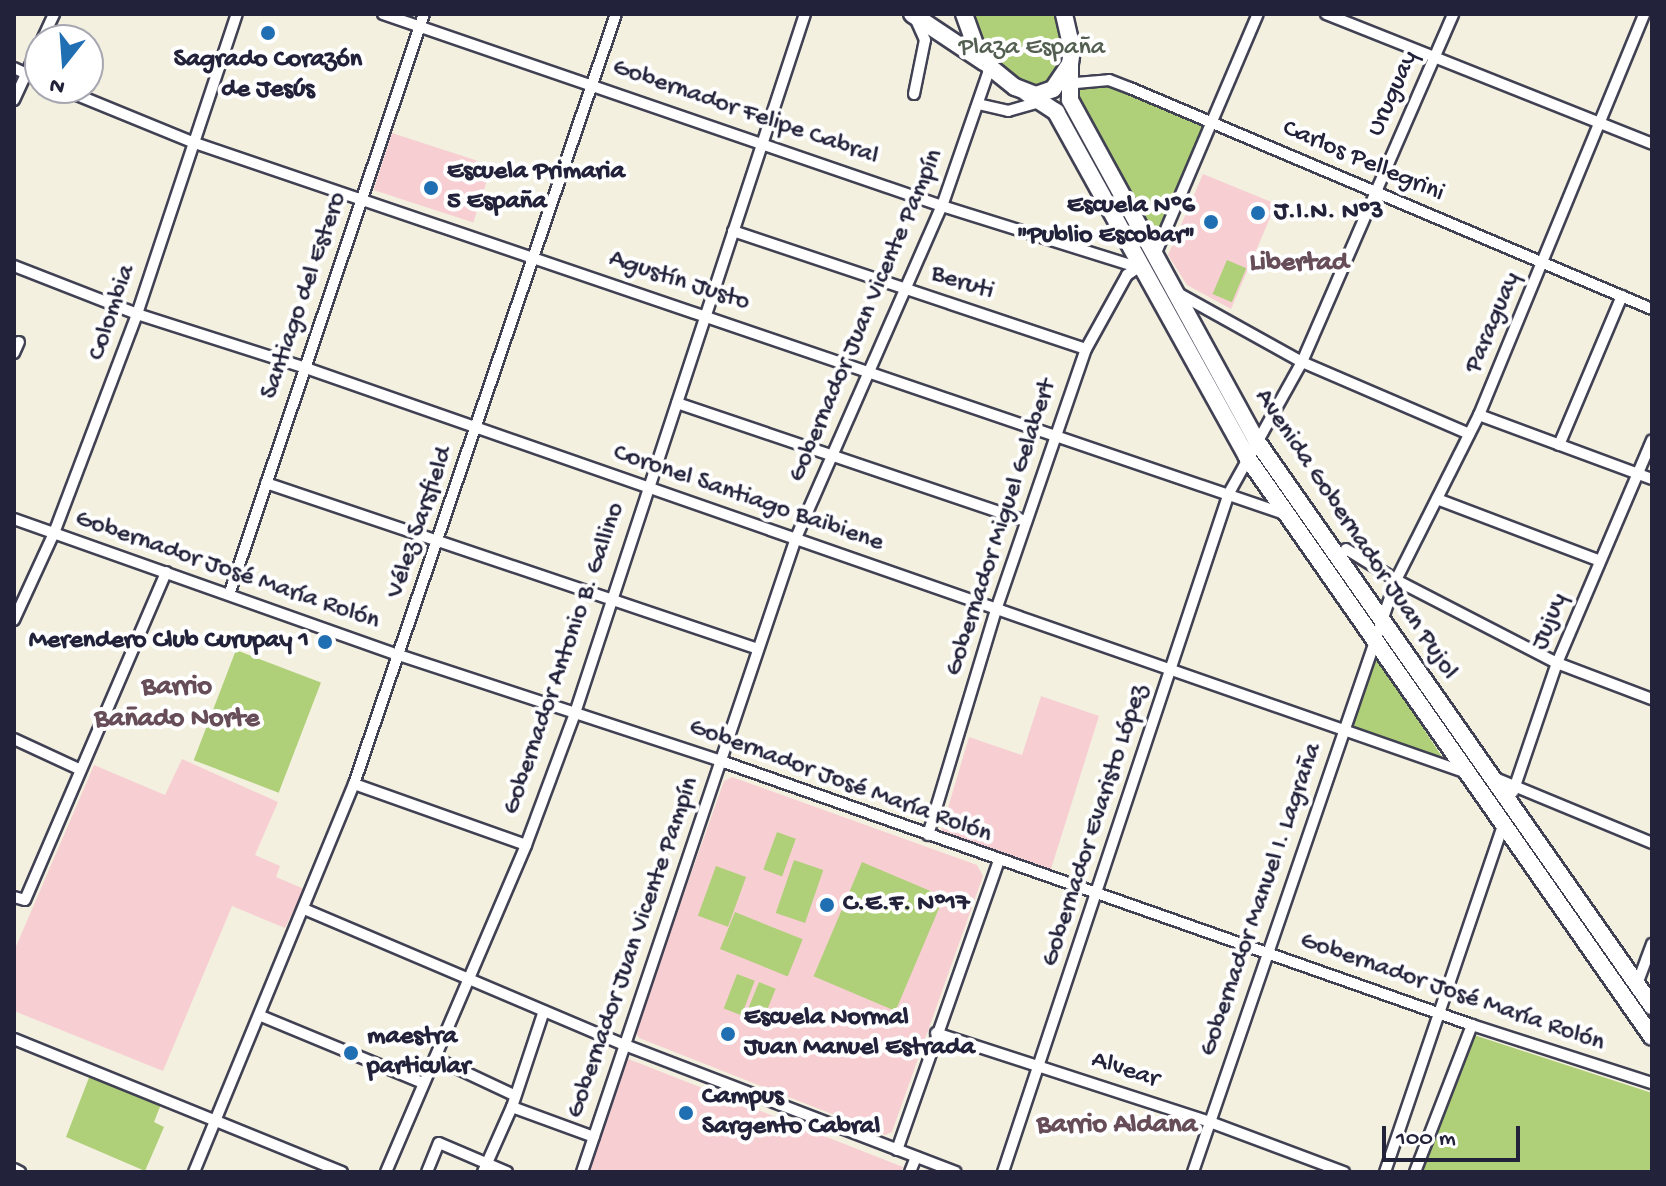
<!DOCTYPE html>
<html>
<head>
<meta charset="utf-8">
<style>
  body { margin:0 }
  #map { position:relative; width:1666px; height:1186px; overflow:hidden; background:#f3f0df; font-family:"Gochi Hand",sans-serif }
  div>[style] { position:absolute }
  .built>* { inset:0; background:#f7cfd3; transform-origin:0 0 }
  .green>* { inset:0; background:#afd078; transform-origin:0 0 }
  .roads { filter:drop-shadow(2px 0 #414154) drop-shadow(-2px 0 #414154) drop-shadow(0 2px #414154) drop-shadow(0 -2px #414154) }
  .street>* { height:10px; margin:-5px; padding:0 5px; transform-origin:5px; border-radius:5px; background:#fff }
  .primary>* { height:16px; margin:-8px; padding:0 8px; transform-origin:8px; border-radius:8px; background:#fff }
  .dots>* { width:22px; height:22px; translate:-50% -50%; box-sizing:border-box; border:4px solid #fff; border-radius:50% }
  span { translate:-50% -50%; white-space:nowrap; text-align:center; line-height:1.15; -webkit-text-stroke:8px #fff; paint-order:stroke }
  .park-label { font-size:26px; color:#535f50 }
  .poi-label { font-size:26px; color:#22223b; font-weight:700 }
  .left { translate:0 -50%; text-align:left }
  .right { translate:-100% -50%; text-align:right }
  .street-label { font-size:26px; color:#22223b }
  .neighbourhood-label { font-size:28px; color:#664d58; font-weight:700 }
  .frame { position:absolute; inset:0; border:16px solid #22223b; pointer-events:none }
  .north { position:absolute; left:24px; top:24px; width:80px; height:80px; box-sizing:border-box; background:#fff; border:2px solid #a7a7b1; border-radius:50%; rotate:197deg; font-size:22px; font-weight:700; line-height:32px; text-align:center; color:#22223b }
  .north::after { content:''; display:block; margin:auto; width:28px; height:36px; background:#1f6fb2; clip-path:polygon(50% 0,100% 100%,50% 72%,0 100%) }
  .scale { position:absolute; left:1382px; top:1126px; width:138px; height:36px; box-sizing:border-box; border:4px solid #22223b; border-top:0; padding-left:10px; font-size:24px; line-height:28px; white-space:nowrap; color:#22223b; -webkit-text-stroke:6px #fff; paint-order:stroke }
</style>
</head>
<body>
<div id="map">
  <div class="built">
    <div style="left:392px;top:133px;width:105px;height:60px;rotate:18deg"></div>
    <div style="clip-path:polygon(1203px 174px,1276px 204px,1231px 309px,1187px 285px,1168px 255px)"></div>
    <div style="clip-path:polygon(1041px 696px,1099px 716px,1051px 869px,941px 831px,969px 737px,1022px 755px)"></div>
    <div style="clip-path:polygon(182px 759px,278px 802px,255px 855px,280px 866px,276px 877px,304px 889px,285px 928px,232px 906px,163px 1071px,14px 1011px,14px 951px,94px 765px,165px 795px)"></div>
    <div style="clip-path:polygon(732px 777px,977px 865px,983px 876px,892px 1132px,885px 1135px,639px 1038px,635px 1031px,724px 781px)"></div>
    <div style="clip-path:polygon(626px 1058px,903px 1167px,901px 1172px,587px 1172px)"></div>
  </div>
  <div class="green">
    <div style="clip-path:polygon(969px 14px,1059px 14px,1067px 45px,1059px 77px,1042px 87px,1026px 86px,989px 58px)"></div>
    <div style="clip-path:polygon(1104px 84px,1204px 127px,1154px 245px,1076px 103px,1079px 88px)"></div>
    <div style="left:1227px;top:260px;width:21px;height:37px;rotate:23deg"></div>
    <div style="left:236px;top:650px;width:91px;height:118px;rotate:21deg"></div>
    <div style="clip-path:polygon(1376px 656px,1446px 763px,1350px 731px)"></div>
    <div style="left:777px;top:832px;width:20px;height:40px;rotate:20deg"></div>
    <div style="left:794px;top:860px;width:31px;height:56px;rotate:19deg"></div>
    <div style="left:862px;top:862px;width:89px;height:124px;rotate:23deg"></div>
    <div style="left:716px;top:866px;width:32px;height:53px;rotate:20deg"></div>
    <div style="left:735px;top:912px;width:73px;height:40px;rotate:22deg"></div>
    <div style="left:737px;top:974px;width:19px;height:37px;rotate:21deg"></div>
    <div style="left:759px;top:982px;width:18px;height:37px;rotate:22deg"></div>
    <div style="clip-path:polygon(1474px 1035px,1652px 1093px,1652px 1172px,1420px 1172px)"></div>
    <div style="clip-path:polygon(90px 1075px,161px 1104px,154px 1122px,164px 1127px,145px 1171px,66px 1137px)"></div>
  </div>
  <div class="roads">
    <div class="street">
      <div style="left:383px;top:14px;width:591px;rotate:18.96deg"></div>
      <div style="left:942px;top:206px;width:211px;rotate:17.4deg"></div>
      <div style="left:1326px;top:14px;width:351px;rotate:21.7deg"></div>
      <div style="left:42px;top:40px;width:29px;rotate:-65deg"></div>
      <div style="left:14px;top:68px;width:29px;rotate:25deg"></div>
      <div style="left:60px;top:88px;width:143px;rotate:22.2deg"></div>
      <div style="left:192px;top:142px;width:1155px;rotate:18.8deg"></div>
      <div style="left:1067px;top:88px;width:10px;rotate:-29deg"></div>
      <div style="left:1076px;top:83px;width:33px;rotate:-5deg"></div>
      <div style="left:1109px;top:80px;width:22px;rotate:21deg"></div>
      <div style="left:1130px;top:88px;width:567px;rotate:22.95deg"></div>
      <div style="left:914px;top:94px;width:55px;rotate:-78.5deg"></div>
      <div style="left:925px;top:40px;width:22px;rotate:-114deg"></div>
      <div style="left:14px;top:100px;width:62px;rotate:-65.1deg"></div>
      <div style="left:978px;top:104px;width:31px;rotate:13deg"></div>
      <div style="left:1008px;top:111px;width:35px;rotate:-16deg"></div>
      <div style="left:733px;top:231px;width:372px;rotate:18.5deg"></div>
      <div style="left:1155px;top:255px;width:262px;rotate:-66.9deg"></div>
      <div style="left:14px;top:266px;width:132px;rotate:21.3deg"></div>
      <div style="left:137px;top:314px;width:174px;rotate:17.7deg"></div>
      <div style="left:303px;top:367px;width:1233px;rotate:19.23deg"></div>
      <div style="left:1176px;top:292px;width:144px;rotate:29.1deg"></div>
      <div style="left:1302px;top:362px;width:182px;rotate:23.3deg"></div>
      <div style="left:14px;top:353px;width:12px;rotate:-66deg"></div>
      <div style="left:677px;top:403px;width:367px;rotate:18.7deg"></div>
      <div style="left:1479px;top:415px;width:184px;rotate:20.3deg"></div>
      <div style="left:1559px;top:445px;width:162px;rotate:-67.1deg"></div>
      <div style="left:266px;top:483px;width:519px;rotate:18.64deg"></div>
      <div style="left:1437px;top:499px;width:174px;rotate:20.8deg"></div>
      <div style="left:14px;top:519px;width:408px;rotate:19.5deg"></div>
      <div style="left:399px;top:655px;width:339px;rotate:18.2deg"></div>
      <div style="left:721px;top:761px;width:796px;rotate:19.37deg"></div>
      <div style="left:1472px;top:1025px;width:189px;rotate:17.9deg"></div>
      <div style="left:1346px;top:549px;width:59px;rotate:31.8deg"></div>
      <div style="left:1396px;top:580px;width:181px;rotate:27.3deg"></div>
      <div style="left:1557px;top:663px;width:102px;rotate:20.8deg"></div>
      <div style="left:230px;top:592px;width:610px;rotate:-71.45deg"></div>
      <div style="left:14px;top:620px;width:96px;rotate:-65.3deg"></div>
      <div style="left:54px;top:533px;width:234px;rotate:-69.2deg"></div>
      <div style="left:137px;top:314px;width:316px;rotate:-71.6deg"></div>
      <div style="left:14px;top:739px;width:72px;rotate:24.8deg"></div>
      <div style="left:1495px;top:778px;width:170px;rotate:22.5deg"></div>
      <div style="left:354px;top:784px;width:182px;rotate:19.5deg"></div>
      <div style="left:1513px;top:792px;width:136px;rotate:-71.2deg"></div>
      <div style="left:1557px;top:663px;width:242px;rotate:-66.9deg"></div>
      <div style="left:928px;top:835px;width:235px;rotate:-73.2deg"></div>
      <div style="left:996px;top:610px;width:276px;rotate:-71deg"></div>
      <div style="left:1086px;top:349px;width:85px;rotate:-61deg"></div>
      <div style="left:1127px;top:275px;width:18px;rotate:-34deg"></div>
      <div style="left:14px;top:897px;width:11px;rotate:15deg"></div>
      <div style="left:25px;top:900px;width:357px;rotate:-66.7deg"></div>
      <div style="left:304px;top:909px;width:349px;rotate:23deg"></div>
      <div style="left:625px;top:1045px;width:354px;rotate:21deg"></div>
      <div style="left:1636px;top:987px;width:46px;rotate:-69.6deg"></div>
      <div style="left:261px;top:1016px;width:175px;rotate:22.5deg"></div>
      <div style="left:936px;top:1033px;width:288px;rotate:18deg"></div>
      <div style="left:1210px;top:1122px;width:143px;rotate:20.5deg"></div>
      <div style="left:14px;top:1039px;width:354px;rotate:22.1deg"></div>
      <div style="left:435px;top:1058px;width:87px;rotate:25.1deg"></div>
      <div style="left:512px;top:1107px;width:87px;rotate:20.1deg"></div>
      <div style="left:897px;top:1150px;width:306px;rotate:-70.6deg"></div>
      <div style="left:14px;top:1169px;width:7px;rotate:27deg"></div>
      <div style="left:194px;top:1172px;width:420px;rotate:-67.6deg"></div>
      <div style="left:354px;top:784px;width:813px;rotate:-71.21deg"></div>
      <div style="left:386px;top:1172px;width:356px;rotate:-66.8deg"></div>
      <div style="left:526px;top:845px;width:141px;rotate:-69.6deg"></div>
      <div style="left:575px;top:713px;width:736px;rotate:-71.79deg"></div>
      <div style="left:427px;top:1172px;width:31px;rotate:-68deg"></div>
      <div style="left:439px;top:1143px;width:74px;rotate:23.1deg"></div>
      <div style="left:483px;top:1172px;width:71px;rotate:-66deg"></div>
      <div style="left:512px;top:1107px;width:101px;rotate:-71.6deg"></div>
      <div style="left:582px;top:1172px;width:669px;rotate:-71.35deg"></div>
      <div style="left:796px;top:538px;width:363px;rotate:-66.3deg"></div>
      <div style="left:942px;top:206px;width:147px;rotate:-70.9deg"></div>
      <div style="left:910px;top:1172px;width:16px;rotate:-68deg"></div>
      <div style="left:1003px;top:1172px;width:716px;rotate:-71.59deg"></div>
      <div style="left:1229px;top:493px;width:150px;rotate:-60.9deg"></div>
      <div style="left:1302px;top:362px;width:379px;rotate:-66.5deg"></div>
      <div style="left:1193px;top:1172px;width:626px;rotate:-71.07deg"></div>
      <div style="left:1396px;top:580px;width:185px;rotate:-63.3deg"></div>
      <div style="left:1479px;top:415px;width:434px;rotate:-67.6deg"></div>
      <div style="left:1385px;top:1172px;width:370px;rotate:-71.2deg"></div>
      <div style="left:1415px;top:1172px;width:158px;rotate:-68.8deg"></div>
    </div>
    <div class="primary">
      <div style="left:912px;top:14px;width:87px;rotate:33.7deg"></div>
      <div style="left:964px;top:14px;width:35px;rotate:70deg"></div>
      <div style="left:976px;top:47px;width:24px;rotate:55deg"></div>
      <div style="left:990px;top:67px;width:32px;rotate:39deg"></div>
      <div style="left:1015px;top:87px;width:22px;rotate:21deg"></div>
      <div style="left:1036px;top:95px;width:18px;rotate:-19deg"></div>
      <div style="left:1053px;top:89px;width:30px;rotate:-56deg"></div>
      <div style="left:1070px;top:64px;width:15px;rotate:-82deg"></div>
      <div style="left:1072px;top:49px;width:36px;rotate:-103deg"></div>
      <div style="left:1070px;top:64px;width:36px;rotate:90deg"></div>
      <div style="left:1070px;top:100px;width:388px;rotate:61.3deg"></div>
      <div style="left:1256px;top:440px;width:691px;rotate:55.02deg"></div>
      <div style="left:1027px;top:93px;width:35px;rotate:33deg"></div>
      <div style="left:1056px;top:112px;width:394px;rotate:61deg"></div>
      <div style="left:1247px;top:457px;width:707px;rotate:55.07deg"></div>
    </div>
  </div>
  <div class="dots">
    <div style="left:268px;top:33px;background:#1f6fb2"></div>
    <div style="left:431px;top:188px;background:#1f6fb2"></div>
    <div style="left:1258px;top:213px;background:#1f6fb2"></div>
    <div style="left:1211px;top:222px;background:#1f6fb2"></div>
    <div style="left:325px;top:642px;background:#1f6fb2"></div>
    <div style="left:827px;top:905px;background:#1f6fb2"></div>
    <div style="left:728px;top:1034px;background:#1f6fb2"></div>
    <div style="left:351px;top:1053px;background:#1f6fb2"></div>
    <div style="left:686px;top:1113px;background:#1f6fb2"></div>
  </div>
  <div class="park-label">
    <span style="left:1032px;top:49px">Plaza España</span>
  </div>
  <div class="poi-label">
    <span style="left:268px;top:76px">Sagrado Corazón<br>de Jesús</span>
    <span class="left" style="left:447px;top:188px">Escuela Primaria<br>5 España</span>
    <span class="right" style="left:1195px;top:222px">Escuela Nº6<br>"Publio Escobar"</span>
    <span class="left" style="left:1274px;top:213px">J.I.N. Nº3</span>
    <span class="right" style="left:309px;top:642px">Merendero Club Curupay 1</span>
    <span class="left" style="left:843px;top:905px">C.E.F. Nº17</span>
    <span class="left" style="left:744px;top:1034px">Escuela Normal<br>Juan Manuel Estrada</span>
    <span class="left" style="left:367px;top:1053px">maestra<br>particular</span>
    <span class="left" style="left:702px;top:1113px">Campus<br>Sargento Cabral</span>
  </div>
  <div class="street-label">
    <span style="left:1394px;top:94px;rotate:-66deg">Uruguay</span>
    <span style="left:745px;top:113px;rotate:19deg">Gobernador Felipe Cabral</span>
    <span style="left:1363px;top:162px;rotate:23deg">Carlos Pellegrini</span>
    <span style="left:679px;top:282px;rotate:18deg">Agustín Justo</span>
    <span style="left:962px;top:284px;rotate:18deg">Beruti</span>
    <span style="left:305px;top:296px;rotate:-71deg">Santiago del Estero</span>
    <span style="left:113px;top:313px;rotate:-71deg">Colombia</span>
    <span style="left:867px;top:316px;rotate:-67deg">Gobernador Juan Vicente Pampín</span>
    <span style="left:1494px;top:323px;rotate:-67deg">Paraguay</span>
    <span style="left:748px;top:499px;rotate:19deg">Coronel Santiago Baibiene</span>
    <span style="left:421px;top:523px;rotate:-71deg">Vélez Sarsfield</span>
    <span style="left:1002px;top:528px;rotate:-72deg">Gobernador Miguel Gelabert</span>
    <span style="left:1355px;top:535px;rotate:56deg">Avenida Gobernador Juan Pujol</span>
    <span style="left:227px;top:571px;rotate:19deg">Gobernador José María Rolón</span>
    <span style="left:1551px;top:622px;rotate:-68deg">Jujuy</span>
    <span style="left:565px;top:659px;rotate:-71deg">Gobernador Antonio B. Gallino</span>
    <span style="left:840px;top:782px;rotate:20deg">Gobernador José María Rolón</span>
    <span style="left:1096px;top:826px;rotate:-72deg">Gobernador Evaristo López</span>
    <span style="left:1262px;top:900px;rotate:-71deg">Gobernador Manuel I. Lagraña</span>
    <span style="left:634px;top:948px;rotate:-71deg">Gobernador Juan Vicente Pampín</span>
    <span style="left:1452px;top:993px;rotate:19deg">Gobernador José María Rolón</span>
    <span style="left:1125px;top:1071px;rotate:18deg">Alvear</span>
  </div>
  <div class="neighbourhood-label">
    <span style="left:1299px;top:264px">Libertad</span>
    <span style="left:177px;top:704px">Barrio<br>Bañado Norte</span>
    <span style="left:1117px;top:1126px">Barrio Aldana</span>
  </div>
  <div class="frame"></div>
  <div class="north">N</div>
  <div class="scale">100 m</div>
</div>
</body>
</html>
